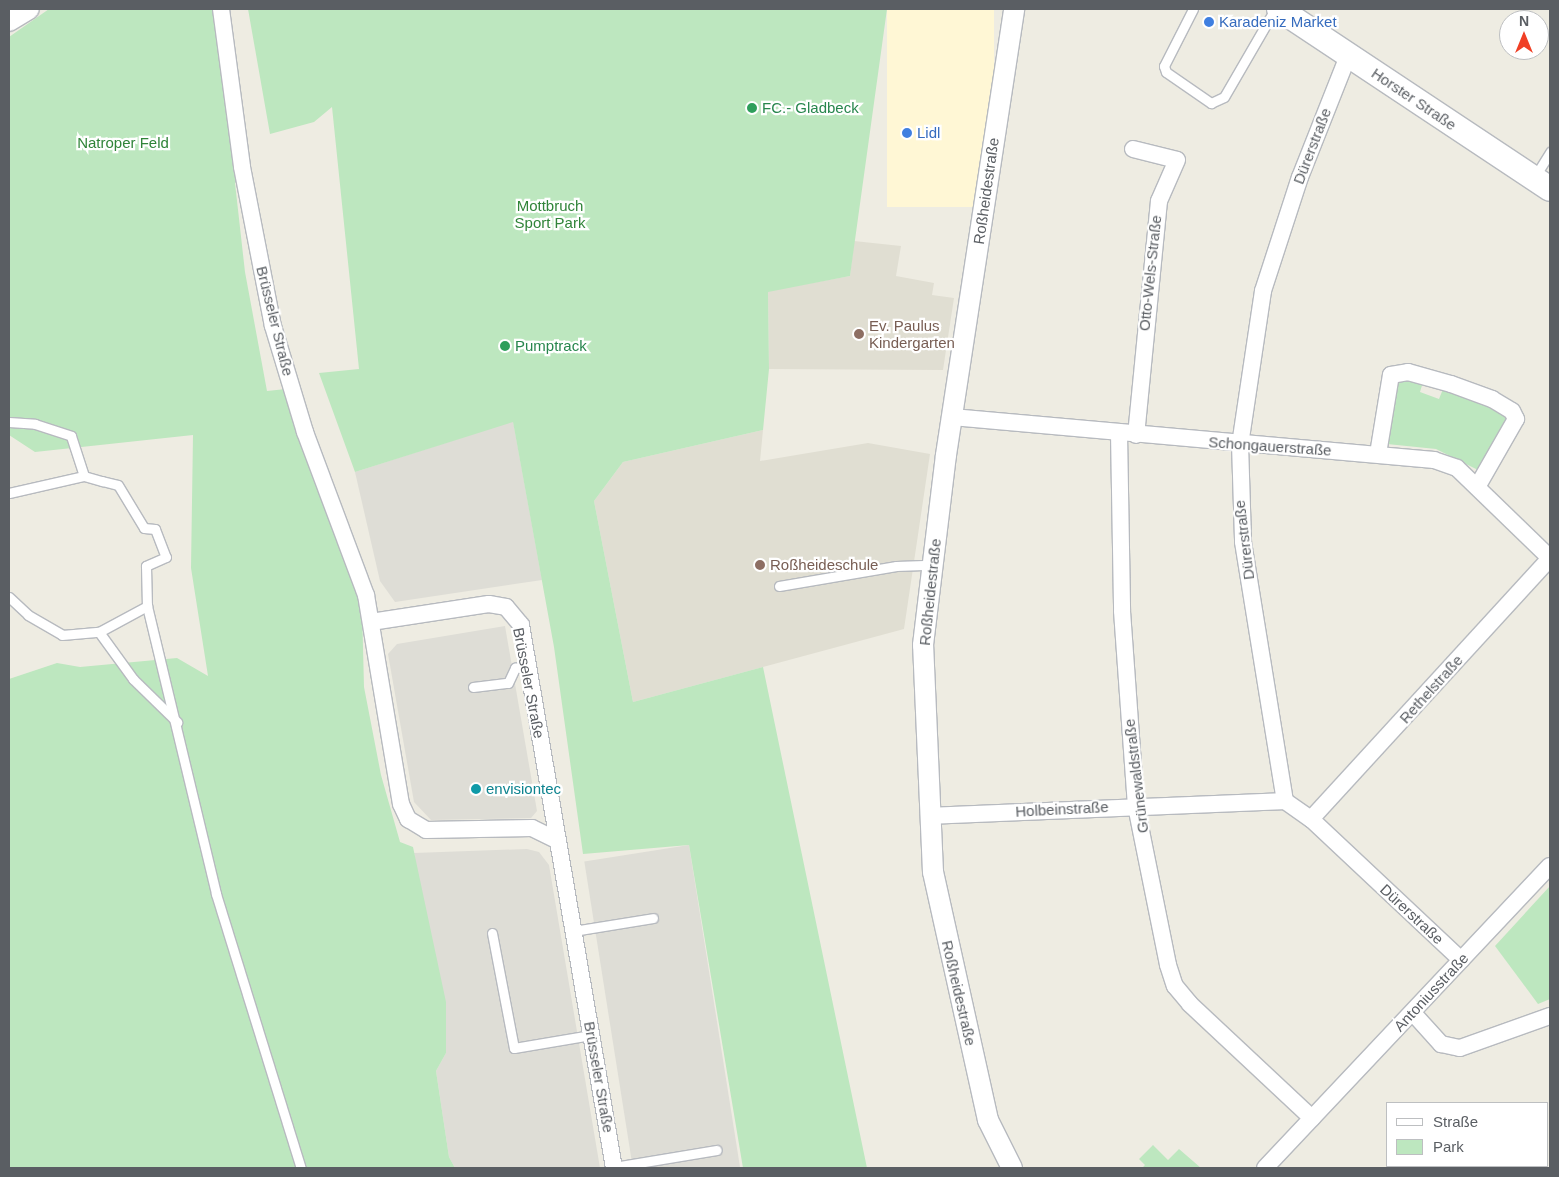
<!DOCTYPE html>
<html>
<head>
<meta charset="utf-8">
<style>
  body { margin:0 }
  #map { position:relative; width:1559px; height:1177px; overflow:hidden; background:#eeece2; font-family:Helvetica,sans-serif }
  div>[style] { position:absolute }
  .commercial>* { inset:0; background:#fff7d5; transform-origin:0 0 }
  .industrial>* { inset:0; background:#deddd6; transform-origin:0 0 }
  .education>* { inset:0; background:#e0ded2 }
  .green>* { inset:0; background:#bde7bf }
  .roads { filter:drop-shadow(1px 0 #b7babf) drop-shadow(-1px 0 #b7babf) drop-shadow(0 1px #b7babf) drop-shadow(0 -1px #b7babf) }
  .service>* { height:9px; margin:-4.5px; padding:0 4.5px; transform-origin:4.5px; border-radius:4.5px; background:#fff }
  .minor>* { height:16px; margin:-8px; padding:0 8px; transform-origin:8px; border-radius:8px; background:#fff }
  .tertiary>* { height:20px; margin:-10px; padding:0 10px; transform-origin:10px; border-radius:10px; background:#fff }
  .secondary>* { height:24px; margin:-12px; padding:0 12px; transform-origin:12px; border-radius:12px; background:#fff }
  .dots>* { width:14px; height:14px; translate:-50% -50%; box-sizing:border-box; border:2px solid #fff; border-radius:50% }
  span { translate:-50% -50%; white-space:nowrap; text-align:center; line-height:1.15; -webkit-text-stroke:4.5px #fff; paint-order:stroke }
  .shop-label { font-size:15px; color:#366cbe }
  .left { translate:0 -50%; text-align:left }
  .street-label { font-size:15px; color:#5a5e63 }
  .leisure-label { font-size:15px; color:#27864d }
  .park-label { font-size:15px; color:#308439 }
  .education-label { font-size:15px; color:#785e54 }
  .culture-label { font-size:15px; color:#0d838f }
  .frame { position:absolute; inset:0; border:10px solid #5a5e63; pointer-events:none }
  .legend { position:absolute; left:1386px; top:1102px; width:162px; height:65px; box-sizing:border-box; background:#fff; border:1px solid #bdbfc1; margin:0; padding:6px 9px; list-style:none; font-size:15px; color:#5a5e63 }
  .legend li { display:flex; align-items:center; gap:10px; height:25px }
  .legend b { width:25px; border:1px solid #bdbfc1 }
  .north { position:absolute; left:1499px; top:10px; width:50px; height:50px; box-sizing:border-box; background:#fff; border:1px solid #bdbfc1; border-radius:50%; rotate:0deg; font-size:14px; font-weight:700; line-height:20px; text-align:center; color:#5a5e63 }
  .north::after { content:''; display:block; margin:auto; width:18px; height:22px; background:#f03f25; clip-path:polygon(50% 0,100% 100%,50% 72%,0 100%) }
</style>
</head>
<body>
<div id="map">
  <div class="commercial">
    <div style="left:887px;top:9px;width:107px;height:198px"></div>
  </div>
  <div class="industrial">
    <div style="clip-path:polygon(513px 421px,542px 580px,395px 602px,380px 581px,355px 472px)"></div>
    <div style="clip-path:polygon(505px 626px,537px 811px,531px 818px,431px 820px,414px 802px,388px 654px,397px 644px)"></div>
    <div style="left:689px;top:845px;width:327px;height:106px;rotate:81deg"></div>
    <div style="clip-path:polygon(527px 849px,539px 852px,549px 865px,600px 1168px,455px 1168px,449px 1157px,436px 1071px,446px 1053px,414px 853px)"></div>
  </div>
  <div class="education">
    <div style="clip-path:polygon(854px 241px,901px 246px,896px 276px,934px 283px,932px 295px,954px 298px,943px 370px,769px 369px,768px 291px,850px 276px)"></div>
    <div style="clip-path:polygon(763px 430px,760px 461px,868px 443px,930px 454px,904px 629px,633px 702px,594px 501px,623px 462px)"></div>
  </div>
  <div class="green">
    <div style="clip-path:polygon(49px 9px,220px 9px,244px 174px,235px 183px,245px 272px,267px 391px,286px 389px,362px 607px,364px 687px,381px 775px,400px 842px,413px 847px,446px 1002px,446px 1053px,436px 1071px,449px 1157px,455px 1168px,9px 1168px,9px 679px,57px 663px,80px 667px,177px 658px,208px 676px,191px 568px,193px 435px,35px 452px,9px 435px,9px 37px)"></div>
    <div style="clip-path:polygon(248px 9px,887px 9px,850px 276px,768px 292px,769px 369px,763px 430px,623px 462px,594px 501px,633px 702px,763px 667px,867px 1168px,743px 1168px,689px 845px,583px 854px,554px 647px,513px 422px,355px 472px,319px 373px,359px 369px,332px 107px,314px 122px,270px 134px)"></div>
    <div style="clip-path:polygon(1399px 379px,1423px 382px,1420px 392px,1439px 399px,1443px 389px,1491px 406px,1507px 417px,1478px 470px,1436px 449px,1387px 444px)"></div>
    <div style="clip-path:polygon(1550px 886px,1550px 999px,1538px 1004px,1495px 946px)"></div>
    <div style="clip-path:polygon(1153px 1145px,1168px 1160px,1179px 1149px,1201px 1168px,1142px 1168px,1145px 1165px,1139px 1159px)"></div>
  </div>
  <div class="roads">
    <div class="service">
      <div style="left:1193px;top:9px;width:64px;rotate:117deg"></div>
      <div style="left:1164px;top:66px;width:6px;rotate:72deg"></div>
      <div style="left:1166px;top:72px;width:55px;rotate:34.6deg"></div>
      <div style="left:1211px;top:103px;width:14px;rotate:-25deg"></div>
      <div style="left:1224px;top:97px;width:102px;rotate:-59.9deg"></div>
      <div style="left:1534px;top:178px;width:31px;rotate:-58deg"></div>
      <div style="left:9px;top:422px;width:26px;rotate:4deg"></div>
      <div style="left:35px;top:424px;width:38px;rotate:18deg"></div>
      <div style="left:71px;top:436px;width:42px;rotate:72deg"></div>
      <div style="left:9px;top:493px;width:77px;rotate:-12.8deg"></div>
      <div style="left:84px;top:476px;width:19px;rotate:16deg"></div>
      <div style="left:102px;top:481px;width:16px;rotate:14deg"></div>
      <div style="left:118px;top:485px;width:50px;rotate:58.8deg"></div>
      <div style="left:144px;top:528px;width:11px;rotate:5deg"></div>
      <div style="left:155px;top:529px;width:30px;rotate:69deg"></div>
      <div style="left:166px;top:557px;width:22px;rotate:156deg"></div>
      <div style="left:146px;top:566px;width:40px;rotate:88.6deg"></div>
      <div style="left:147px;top:606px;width:296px;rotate:76.5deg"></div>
      <div style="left:216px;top:894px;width:287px;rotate:72.8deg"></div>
      <div style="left:779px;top:586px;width:119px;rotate:-9.7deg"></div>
      <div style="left:896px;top:566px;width:35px;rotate:-2deg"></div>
      <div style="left:9px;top:597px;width:26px;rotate:43deg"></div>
      <div style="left:28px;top:615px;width:39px;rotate:30deg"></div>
      <div style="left:62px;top:635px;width:37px;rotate:-5deg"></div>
      <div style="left:99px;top:632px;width:55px;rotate:-28.4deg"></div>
      <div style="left:99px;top:632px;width:58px;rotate:54.1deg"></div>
      <div style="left:133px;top:679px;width:62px;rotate:44.3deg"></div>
      <div style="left:473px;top:687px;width:35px;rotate:-7deg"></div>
      <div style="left:508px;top:683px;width:17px;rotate:-65deg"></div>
      <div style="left:515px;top:668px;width:13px;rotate:-9deg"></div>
      <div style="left:573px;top:931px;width:81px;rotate:-9.2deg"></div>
      <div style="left:492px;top:933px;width:117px;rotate:79.2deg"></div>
      <div style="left:514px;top:1048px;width:78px;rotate:-9.6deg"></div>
      <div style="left:614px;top:1167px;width:104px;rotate:-9.4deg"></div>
    </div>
    <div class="minor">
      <div style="left:221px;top:9px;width:159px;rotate:82.4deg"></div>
      <div style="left:242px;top:167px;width:162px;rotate:79deg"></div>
      <div style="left:273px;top:326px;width:111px;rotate:73.2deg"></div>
      <div style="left:305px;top:432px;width:174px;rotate:69.5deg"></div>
      <div style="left:366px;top:595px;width:212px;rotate:80.5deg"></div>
      <div style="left:401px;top:804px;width:17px;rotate:65deg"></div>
      <div style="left:408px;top:819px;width:21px;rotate:31deg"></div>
      <div style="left:426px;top:830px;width:106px;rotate:-1.1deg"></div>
      <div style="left:532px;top:828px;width:25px;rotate:26deg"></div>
      <div style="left:1348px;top:56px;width:130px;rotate:111.6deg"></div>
      <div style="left:1300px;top:177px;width:120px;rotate:108deg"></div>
      <div style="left:1263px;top:291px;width:155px;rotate:98.5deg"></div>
      <div style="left:1240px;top:444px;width:98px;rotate:88.2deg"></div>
      <div style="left:1243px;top:542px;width:262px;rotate:80.8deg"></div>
      <div style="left:1285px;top:801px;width:32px;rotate:35deg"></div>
      <div style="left:1311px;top:819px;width:206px;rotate:43.2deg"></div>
      <div style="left:1133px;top:149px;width:45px;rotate:14deg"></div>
      <div style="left:1177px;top:160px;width:45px;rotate:113.7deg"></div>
      <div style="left:1159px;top:201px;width:235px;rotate:95.6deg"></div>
      <div style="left:952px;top:417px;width:484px;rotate:5.1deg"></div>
      <div style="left:1434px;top:460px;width:24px;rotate:19deg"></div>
      <div style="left:1457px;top:468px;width:129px;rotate:44.1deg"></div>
      <div style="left:1119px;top:433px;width:178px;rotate:89deg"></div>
      <div style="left:1122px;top:611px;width:196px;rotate:85.9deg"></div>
      <div style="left:1136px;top:806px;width:162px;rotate:78.6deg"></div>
      <div style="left:1168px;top:965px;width:22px;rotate:72deg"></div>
      <div style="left:1175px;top:986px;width:23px;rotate:50deg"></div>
      <div style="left:1190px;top:1004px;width:167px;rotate:43.1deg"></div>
      <div style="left:1378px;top:454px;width:80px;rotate:-80.7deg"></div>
      <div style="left:1391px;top:375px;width:17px;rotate:-10deg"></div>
      <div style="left:1408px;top:372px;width:45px;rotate:15.6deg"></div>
      <div style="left:1451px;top:384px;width:44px;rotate:20.1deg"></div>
      <div style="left:1492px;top:399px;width:23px;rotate:31deg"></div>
      <div style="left:1512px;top:411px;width:9px;rotate:63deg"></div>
      <div style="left:1516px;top:419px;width:78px;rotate:119.8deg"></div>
      <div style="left:371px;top:622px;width:119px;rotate:-8.7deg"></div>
      <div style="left:489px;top:604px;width:17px;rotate:10deg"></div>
      <div style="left:506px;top:607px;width:23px;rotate:50deg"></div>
      <div style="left:521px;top:625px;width:551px;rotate:80.28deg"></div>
      <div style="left:929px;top:816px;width:356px;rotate:-2.4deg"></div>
      <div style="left:1311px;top:819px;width:354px;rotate:-47.5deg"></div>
      <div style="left:1413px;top:1013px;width:42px;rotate:47.9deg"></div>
      <div style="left:1441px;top:1044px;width:19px;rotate:12deg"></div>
      <div style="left:1460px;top:1048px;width:96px;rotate:-19.6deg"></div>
      <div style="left:1265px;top:1168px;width:415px;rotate:-46.7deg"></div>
    </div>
    <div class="tertiary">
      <div style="left:9px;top:21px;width:23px;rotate:-31deg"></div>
      <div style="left:1012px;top:1168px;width:54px;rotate:-116.6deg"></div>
      <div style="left:988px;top:1120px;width:254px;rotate:-102.5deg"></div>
      <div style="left:933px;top:872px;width:227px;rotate:-92.5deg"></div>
      <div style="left:923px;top:645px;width:191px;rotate:-83.1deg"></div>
      <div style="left:946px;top:455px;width:451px;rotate:-81.3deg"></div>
    </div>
    <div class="secondary">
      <div style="left:1279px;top:9px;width:325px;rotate:33.6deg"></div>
    </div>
  </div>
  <div class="dots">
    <div style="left:1209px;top:22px;background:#3f7fe0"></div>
    <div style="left:752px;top:108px;background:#2e9e5b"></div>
    <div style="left:907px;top:133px;background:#3f7fe0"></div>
    <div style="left:859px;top:334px;background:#8d6e63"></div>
    <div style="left:505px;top:346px;background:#2e9e5b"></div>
    <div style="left:760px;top:565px;background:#8d6e63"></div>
    <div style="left:476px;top:789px;background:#0f9aa8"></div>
  </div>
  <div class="shop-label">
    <span class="left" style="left:1219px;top:22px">Karadeniz Market</span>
    <span class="left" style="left:917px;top:133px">Lidl</span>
  </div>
  <div class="street-label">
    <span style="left:1414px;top:99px;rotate:34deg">Horster Straße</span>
    <span style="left:1312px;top:146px;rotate:-69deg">Dürerstraße</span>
    <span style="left:986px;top:191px;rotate:-82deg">Roßheidestraße</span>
    <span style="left:1150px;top:273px;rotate:-84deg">Otto-Wels-Straße</span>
    <span style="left:275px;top:321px;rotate:76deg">Brüsseler Straße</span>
    <span style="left:1270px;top:446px;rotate:4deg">Schongauerstraße</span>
    <span style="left:1244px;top:540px;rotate:-97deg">Dürerstraße</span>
    <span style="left:930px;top:592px;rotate:-84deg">Roßheidestraße</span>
    <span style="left:529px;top:683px;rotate:79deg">Brüsseler Straße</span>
    <span style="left:1431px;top:689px;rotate:-48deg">Rethelstraße</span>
    <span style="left:1136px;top:776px;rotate:-97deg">Grünewaldstraße</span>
    <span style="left:1062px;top:809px;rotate:-3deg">Holbeinstraße</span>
    <span style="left:1412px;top:914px;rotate:43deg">Dürerstraße</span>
    <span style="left:1431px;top:992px;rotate:-47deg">Antoniusstraße</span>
    <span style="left:959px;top:993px;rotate:77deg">Roßheidestraße</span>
    <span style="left:599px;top:1077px;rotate:80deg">Brüsseler Straße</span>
  </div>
  <div class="leisure-label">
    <span class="left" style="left:762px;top:108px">FC.- Gladbeck</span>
    <span class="left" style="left:515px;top:346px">Pumptrack</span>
  </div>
  <div class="park-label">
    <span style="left:123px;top:143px">Natroper Feld</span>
    <span style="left:550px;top:214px">Mottbruch<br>Sport Park</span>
  </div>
  <div class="education-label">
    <span class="left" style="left:869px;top:334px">Ev. Paulus<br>Kindergarten</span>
    <span class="left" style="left:770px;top:565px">Roßheideschule</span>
  </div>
  <div class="culture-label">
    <span class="left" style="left:486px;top:789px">envisiontec</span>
  </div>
  <div class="frame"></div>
  <ul class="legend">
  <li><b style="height:6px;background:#fff"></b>Straße</li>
  <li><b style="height:14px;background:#bde7bf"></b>Park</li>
  </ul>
  <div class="north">N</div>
</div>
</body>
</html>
